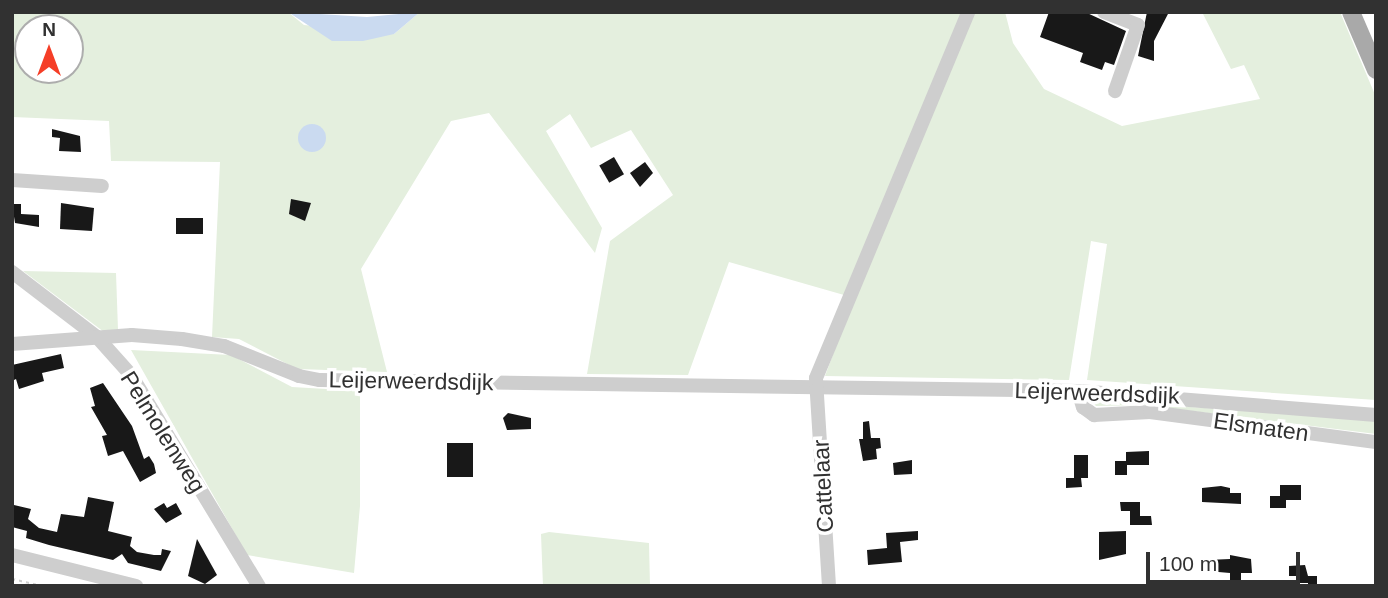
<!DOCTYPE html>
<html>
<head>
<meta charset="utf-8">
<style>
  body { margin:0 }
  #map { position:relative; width:1388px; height:598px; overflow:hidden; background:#fff; font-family:Helvetica,sans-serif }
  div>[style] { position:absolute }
  .green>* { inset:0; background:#e4efde }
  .water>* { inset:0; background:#cadaf0 }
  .round { border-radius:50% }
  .building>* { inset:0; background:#181818; transform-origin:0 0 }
  .path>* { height:2px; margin-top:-1px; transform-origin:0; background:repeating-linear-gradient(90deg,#cecece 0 3.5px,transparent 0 7px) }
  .minor>* { height:14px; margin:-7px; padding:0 7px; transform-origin:7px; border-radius:7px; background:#cecece }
  .major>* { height:18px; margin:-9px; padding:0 9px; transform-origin:9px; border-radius:9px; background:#a9a9a9 }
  span { translate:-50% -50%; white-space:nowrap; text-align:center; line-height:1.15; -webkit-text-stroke:7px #fff; paint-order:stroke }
  .street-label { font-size:23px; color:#313131 }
  .frame { position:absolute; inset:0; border:14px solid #313131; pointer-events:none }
  .north { position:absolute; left:14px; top:14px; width:70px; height:70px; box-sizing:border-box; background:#fff; border:2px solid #adadad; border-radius:50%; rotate:0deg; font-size:19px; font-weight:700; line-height:28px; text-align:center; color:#313131 }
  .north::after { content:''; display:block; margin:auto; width:24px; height:32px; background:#f53e27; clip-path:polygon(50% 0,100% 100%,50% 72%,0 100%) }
  .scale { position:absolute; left:1146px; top:552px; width:154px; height:32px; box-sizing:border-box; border:4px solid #313131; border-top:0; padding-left:9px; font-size:21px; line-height:24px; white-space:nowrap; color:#313131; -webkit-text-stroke:5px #fff; paint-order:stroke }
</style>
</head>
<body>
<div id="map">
  <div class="green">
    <div style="clip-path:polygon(evenodd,12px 12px,288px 12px,304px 25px,394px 34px,420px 12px,962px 12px,844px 295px,729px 262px,688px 375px,587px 374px,610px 241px,673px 195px,631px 130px,591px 148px,570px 114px,546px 131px,602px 228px,595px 253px,489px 113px,451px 121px,361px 269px,387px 372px,297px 369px,239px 339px,212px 337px,220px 162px,111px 161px,109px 121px,12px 117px,12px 12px,28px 28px,70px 28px,70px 70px,28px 70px,28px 28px)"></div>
    <div style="clip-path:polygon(971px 12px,1005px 12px,1013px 43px,1044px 89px,1122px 126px,1260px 99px,1244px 65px,1231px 69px,1202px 12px,1340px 12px,1376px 97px,1376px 400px,1087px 380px,1107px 244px,1091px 241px,1069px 380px,825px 376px,879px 231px)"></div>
    <div style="clip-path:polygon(23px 271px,116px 273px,118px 330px,104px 332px)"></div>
    <div style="clip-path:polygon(131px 350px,231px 355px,292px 387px,360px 391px,360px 506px,354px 573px,247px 555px)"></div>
    <div style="clip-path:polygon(1091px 400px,1376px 420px,1376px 434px,1144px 405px,1096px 406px)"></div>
    <div style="clip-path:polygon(549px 532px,649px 543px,650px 586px,543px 586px,541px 534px)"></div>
  </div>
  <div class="water">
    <div style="clip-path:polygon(288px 12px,367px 17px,420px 12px,394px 34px,363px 41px,332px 41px)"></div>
    <div class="round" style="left:298px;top:124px;width:28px;height:28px"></div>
  </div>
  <div class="building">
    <div style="clip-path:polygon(1049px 12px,1085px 12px,1126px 31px,1114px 65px,1105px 62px,1102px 70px,1080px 62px,1083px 53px,1040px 37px)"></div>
    <div style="clip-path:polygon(1147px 12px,1169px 12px,1154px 41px,1154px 61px,1138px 56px)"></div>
    <div style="clip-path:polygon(52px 129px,80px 136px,81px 152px,59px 151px,60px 138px,52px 137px)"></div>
    <div style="left:614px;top:157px;width:20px;height:17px;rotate:60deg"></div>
    <div style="clip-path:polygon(645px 162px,653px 173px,640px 187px,630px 173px)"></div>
    <div style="clip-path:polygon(291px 199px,311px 203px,305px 221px,289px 214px)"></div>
    <div style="clip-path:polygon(61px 203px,94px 208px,92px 231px,60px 229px)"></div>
    <div style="clip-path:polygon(12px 204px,21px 204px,21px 214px,39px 215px,39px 227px,15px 223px)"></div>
    <div style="left:176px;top:218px;width:27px;height:16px"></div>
    <div style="clip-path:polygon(61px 354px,64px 368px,42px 373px,44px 381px,19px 389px,16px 379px,12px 381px,12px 365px)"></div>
    <div style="clip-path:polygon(103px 383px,132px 426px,144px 459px,149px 456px,154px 464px,156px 473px,140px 482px,123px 451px,108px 456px,102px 436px,107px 435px,91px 407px,95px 406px,90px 388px)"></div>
    <div style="clip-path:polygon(508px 413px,531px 418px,531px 429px,507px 430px,503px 418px)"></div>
    <div style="clip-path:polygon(869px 421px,871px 438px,880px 438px,881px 448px,876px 449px,877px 459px,863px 461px,859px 439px,863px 439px,863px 422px)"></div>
    <div style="left:447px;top:443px;width:26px;height:34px"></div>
    <div style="clip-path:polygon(1149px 451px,1149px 465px,1127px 465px,1127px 475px,1115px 475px,1115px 461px,1126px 461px,1126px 452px)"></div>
    <div style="clip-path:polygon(1074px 455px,1088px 455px,1088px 478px,1081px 478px,1082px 487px,1066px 488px,1066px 478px,1074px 478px)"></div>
    <div style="clip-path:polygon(912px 460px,912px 474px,894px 475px,893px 463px)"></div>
    <div style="clip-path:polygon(1280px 485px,1301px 485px,1301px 500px,1286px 500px,1286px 508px,1270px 508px,1270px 496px,1280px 496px)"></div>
    <div style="clip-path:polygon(1221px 486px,1230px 488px,1230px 493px,1241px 493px,1241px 504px,1202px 502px,1202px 488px)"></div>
    <div style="clip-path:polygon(88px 497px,114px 502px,108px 531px,132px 537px,130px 546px,137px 552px,154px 555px,161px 555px,162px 549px,171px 551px,161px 571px,128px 563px,122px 554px,113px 560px,49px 545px,26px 538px,27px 531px,12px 527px,14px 505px,31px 509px,28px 519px,39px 528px,57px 532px,61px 514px,84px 517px)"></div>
    <div style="clip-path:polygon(1120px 502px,1140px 502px,1140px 516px,1151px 516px,1152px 525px,1130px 525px,1130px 511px,1121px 511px)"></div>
    <div style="clip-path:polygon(164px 503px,167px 508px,176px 503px,182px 514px,166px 523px,154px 509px)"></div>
    <div style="clip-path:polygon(918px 531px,918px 540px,900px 542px,902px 562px,868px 565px,867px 550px,887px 548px,886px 533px)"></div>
    <div style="clip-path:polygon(1126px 531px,1126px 554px,1099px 560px,1099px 532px)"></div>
    <div style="clip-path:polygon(197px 539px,217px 575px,205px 584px,188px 576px)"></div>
    <div style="clip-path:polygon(1230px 555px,1251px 559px,1252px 573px,1241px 573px,1241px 585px,1230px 585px,1230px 573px,1207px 571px,1207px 560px,1230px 559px)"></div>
    <div style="clip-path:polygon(1305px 565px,1308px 576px,1317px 576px,1317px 586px,1308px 586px,1308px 578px,1308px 583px,1297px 583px,1297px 576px,1289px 576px,1289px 566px)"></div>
  </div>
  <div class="path">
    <div style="left:12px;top:579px;width:31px;rotate:13deg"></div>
  </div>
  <div class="minor">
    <div style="left:1104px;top:12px;width:36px;rotate:21deg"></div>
    <div style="left:1138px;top:25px;width:70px;rotate:109.2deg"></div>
    <div style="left:12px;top:180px;width:90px;rotate:3.8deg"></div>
    <div style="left:12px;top:272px;width:107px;rotate:37.4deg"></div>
    <div style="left:97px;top:337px;width:51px;rotate:48.2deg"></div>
    <div style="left:131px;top:375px;width:247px;rotate:58.8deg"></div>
    <div style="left:12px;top:344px;width:120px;rotate:-4.3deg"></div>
    <div style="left:132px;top:335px;width:50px;rotate:4.6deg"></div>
    <div style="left:182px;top:339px;width:43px;rotate:9.5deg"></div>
    <div style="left:224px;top:346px;width:81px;rotate:21.8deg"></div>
    <div style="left:299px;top:376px;width:21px;rotate:11deg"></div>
    <div style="left:320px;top:380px;width:758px;rotate:0.83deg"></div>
    <div style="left:1078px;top:391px;width:299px;rotate:4.6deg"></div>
    <div style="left:1078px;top:391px;width:17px;rotate:73deg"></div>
    <div style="left:1083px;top:407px;width:14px;rotate:36deg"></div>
    <div style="left:1094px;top:415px;width:56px;rotate:-3.1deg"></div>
    <div style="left:1150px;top:412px;width:228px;rotate:7.6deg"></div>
    <div style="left:12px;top:555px;width:128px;rotate:14deg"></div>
    <div style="left:829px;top:586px;width:208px;rotate:-93.6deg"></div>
    <div style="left:816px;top:378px;width:396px;rotate:-67.4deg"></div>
  </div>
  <div class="major">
    <div style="left:1351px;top:12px;width:63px;rotate:66.7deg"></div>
  </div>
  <div class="street-label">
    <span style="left:411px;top:381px;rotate:1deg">Leijerweerdsdijk</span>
    <span style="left:1097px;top:393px;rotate:2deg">Leijerweerdsdijk</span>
    <span style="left:1261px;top:427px;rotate:8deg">Elsmaten</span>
    <span style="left:163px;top:432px;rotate:58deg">Pelmolenweg</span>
    <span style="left:823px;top:486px;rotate:-93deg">Cattelaar</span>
  </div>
  <div class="frame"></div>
  <div class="north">N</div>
  <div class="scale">100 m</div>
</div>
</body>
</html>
